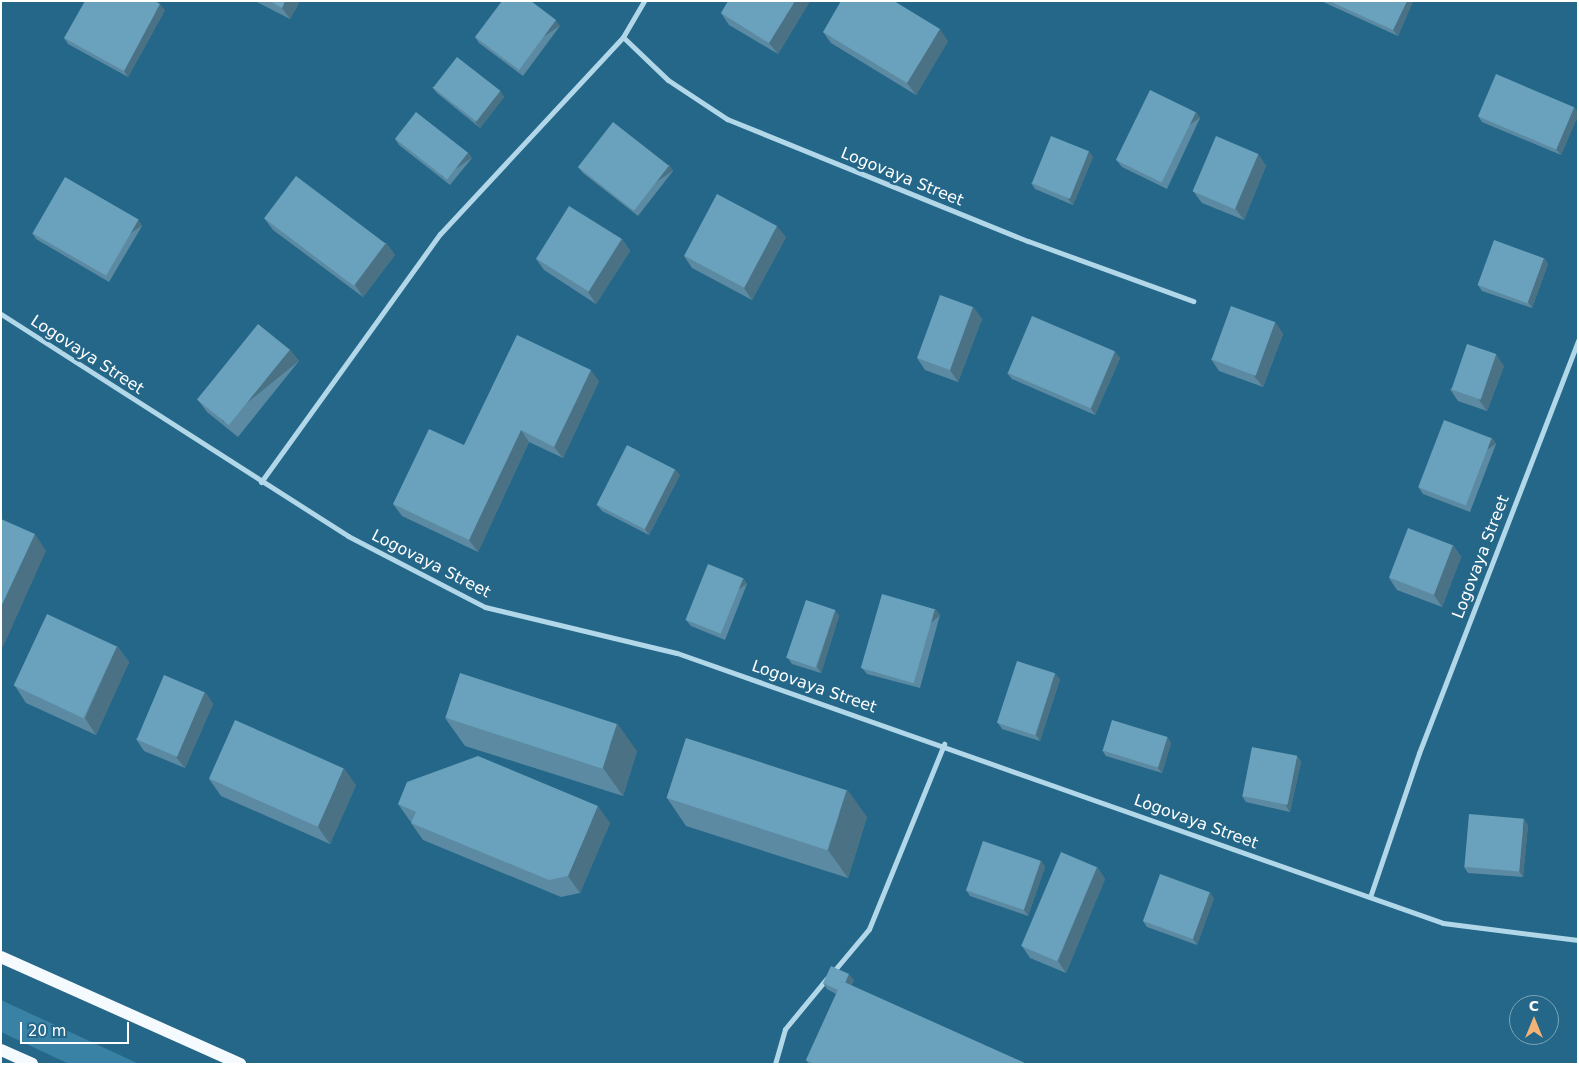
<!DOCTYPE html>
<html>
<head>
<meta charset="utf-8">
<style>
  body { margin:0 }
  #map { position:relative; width:1579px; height:1065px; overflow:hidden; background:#256788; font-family:"DejaVu Sans",sans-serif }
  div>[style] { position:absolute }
  .green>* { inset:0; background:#3a82a5 }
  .minor>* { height:5px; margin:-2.5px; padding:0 2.5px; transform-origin:2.5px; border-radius:2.5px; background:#b1d7e9 }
  .primary>* { height:12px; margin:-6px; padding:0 6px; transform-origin:6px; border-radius:6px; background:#f4fafe }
  .wall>* { inset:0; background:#5b8aa2 }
  .shaded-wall>* { inset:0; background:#4a7184; transform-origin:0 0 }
  .building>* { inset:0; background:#6aa1bc; transform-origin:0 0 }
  span { translate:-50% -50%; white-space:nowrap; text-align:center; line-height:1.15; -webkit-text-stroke:5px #256788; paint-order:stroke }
  .street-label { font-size:16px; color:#fff }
  .frame { position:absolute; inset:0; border:2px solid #fff; pointer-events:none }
  .north { position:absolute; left:1509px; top:995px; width:50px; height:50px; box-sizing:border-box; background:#256788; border:1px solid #7ca4b8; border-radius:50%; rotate:0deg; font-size:14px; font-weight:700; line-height:20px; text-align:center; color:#fff }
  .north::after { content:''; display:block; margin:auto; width:18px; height:22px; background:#f3b376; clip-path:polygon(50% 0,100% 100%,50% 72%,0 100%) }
  .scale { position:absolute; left:20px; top:1022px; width:109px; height:22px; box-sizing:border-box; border:2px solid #fff; border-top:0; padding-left:6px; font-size:15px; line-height:18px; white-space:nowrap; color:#fff; -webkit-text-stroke:4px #256788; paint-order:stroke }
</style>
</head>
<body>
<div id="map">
  <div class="green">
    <div style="clip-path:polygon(1px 1000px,139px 1064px,69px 1064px,1px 1032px)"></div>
  </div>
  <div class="minor">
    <div style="left:623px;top:37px;width:62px;rotate:43.7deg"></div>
    <div style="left:668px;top:80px;width:71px;rotate:33.5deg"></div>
    <div style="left:727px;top:119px;width:325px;rotate:22.1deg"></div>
    <div style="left:1028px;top:241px;width:176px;rotate:20deg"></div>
    <div style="left:1px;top:314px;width:412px;rotate:32.6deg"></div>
    <div style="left:348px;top:536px;width:154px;rotate:27.4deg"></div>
    <div style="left:485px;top:607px;width:197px;rotate:13.5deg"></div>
    <div style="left:677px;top:653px;width:812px;rotate:19.42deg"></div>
    <div style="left:1443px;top:923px;width:136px;rotate:7.2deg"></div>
    <div style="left:261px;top:482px;width:306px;rotate:-54.2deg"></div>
    <div style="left:440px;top:234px;width:269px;rotate:-47.1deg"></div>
    <div style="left:623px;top:37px;width:42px;rotate:-59.7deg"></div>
    <div style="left:1370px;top:897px;width:152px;rotate:-71.2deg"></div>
    <div style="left:1419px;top:753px;width:443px;rotate:-68.9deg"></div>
    <div style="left:833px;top:972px;width:56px;rotate:-50.1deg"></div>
    <div style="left:869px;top:929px;width:200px;rotate:-67.9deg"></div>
    <div style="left:775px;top:1064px;width:36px;rotate:-74deg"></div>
    <div style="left:785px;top:1029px;width:66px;rotate:-50.5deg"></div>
  </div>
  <div class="primary">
    <div style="left:1px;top:957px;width:262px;rotate:24.1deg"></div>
    <div style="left:1px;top:1050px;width:34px;rotate:24deg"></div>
  </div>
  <div class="wall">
    <div style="clip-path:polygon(255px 1px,300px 1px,290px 19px)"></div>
    <div style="clip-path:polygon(810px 1px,778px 54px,729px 25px,721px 13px)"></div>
    <div style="clip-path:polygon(1321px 1px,1413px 1px,1398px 36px)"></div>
    <div style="clip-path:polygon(165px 10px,128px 77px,68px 44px,64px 38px)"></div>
    <div style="clip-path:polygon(560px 26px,523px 76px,479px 43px,475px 37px)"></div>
    <div style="clip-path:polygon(823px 32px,948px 41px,916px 95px,831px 43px)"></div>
    <div style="clip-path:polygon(432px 87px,500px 91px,504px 97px,480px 128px,437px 93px)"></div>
    <div style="clip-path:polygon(1196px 112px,1200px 118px,1167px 189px,1122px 167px,1117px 161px)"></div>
    <div style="clip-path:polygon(1578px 112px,1578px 115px,1561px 155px,1482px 122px,1478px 116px)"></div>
    <div style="clip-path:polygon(395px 139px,472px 158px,450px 185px,399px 145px)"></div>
    <div style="clip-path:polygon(1258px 154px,1266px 166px,1244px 220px,1202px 203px,1193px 191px)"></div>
    <div style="clip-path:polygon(1093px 157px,1073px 205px,1035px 189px,1031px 183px)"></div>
    <div style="clip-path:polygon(669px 165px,673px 171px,638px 216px,583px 173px,578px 167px)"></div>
    <div style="clip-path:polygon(264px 218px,386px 243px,395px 255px,363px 297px,273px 230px)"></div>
    <div style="clip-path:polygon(138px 220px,142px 226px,109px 282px,36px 239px,32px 233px)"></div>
    <div style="clip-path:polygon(786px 237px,752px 300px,692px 268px,684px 256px)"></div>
    <div style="clip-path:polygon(622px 239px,630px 251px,596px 304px,544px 270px,536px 259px)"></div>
    <div style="clip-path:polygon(1544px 258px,1548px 264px,1532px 308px,1482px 291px,1478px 285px)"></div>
    <div style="clip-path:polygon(973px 307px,982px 319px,958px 382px,925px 370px,917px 358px)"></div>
    <div style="clip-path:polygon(1275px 322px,1283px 334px,1263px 387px,1219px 371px,1211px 359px)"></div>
    <div style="clip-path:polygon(290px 350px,299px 361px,238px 437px,207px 412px,198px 400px)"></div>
    <div style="clip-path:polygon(1115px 352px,1120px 358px,1095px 415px,1012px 379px,1007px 373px)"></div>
    <div style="clip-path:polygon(1504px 366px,1487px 411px,1458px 401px,1450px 389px)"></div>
    <div style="clip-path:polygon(599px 381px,563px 458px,529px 442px,478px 552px,402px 516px,393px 504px,464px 445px)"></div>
    <div style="clip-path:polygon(1492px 438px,1496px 444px,1470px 512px,1423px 494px,1419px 488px)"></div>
    <div style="clip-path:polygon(680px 475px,649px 535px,602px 511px,597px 505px)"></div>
    <div style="clip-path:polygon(1453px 545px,1461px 557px,1442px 607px,1397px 590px,1389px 578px)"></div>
    <div style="clip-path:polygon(743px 578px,747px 584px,725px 640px,691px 626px,686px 620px)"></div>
    <div style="clip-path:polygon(935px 609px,940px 615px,920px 688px,867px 674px,862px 668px)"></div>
    <div style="clip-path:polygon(835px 610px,839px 616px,821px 673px,792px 664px,788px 658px)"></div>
    <div style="clip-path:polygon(117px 646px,129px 662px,96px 735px,26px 703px,15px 686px)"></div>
    <div style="clip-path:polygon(1060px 679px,1040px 741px,1002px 729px,998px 723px)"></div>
    <div style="clip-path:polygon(205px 692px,213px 704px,185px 768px,144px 751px,136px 739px)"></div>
    <div style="clip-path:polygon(445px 718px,637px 751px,623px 796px,465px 746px)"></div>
    <div style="clip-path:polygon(1167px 737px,1171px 743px,1162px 773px,1106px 756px,1102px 750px)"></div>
    <div style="clip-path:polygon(1297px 756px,1301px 762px,1290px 812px,1246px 802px,1242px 796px)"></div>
    <div style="clip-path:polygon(209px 779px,356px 785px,330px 844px,221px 796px)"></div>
    <div style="clip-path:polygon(667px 798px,867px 817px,848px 878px,686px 826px)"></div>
    <div style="clip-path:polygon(398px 804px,610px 823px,580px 893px,561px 897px,423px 840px,411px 823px,412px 822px,410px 821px)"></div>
    <div style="clip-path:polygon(1528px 825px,1523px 877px,1468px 873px,1464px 867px)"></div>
    <div style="clip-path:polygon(1041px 861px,1045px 867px,1028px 916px,970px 896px,966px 890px)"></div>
    <div style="clip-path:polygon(1097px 867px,1105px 879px,1066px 973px,1030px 958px,1022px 946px)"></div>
    <div style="clip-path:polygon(1214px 898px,1197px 945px,1147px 927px,1143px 921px)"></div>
    <div style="clip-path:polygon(854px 980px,851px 986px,1027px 1064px,809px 1064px,806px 1060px,836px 994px,827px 989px,823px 983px)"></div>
  </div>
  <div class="shaded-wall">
    <div style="clip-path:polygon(285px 1px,300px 1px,290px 19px,282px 8px)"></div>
    <div style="clip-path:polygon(795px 1px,810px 1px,778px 54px,769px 43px)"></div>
    <div style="clip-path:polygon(1407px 1px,1413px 1px,1398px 36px,1393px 30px)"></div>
    <div style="clip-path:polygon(160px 4px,165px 10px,128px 77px,124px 71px)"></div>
    <div style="left:556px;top:20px;width:7px;height:62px;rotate:56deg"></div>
    <div style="clip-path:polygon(940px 29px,948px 41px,916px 95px,907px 83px)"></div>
    <div style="clip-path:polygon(500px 91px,504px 97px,480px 128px,475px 122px)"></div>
    <div style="clip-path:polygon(1574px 107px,1578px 112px,1578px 115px,1561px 155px,1556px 149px)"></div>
    <div style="left:1196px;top:112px;width:7px;height:78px;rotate:56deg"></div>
    <div style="clip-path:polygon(1089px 151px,1093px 157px,1073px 205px,1068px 199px)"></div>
    <div style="left:468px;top:152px;width:7px;height:35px;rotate:56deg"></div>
    <div style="clip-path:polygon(1258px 154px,1266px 166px,1244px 220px,1235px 208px)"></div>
    <div style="left:669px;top:165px;width:7px;height:57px;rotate:56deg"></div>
    <div style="left:138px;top:220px;width:7px;height:65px;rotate:56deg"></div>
    <div style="clip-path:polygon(777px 226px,786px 237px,752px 300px,744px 288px)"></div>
    <div style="clip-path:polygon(622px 239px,630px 251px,596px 304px,588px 292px)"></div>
    <div style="clip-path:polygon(386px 243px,395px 255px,363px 297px,355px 285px)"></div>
    <div style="clip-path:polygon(1544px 258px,1548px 264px,1532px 308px,1528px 302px)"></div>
    <div style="clip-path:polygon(973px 307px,982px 319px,958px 382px,950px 370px)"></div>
    <div style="clip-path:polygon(1275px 322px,1283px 334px,1263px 387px,1254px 376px)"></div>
    <div style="left:290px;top:350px;width:14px;height:97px;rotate:51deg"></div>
    <div style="clip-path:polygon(1115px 352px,1120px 358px,1095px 415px,1091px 409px)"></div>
    <div style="clip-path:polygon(1496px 354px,1504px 366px,1487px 411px,1479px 400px)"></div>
    <div style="clip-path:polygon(591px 370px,599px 381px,563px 458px,554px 447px)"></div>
    <div style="clip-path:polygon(521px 430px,529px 442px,478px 552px,469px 540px)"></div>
    <div style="left:1492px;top:438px;width:7px;height:73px;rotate:56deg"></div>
    <div style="clip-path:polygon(675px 469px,680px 475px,649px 535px,645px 529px)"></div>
    <div style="clip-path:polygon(35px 534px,46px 551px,3px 647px,1px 645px,1px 607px)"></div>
    <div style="clip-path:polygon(1453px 545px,1461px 557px,1442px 607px,1434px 595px)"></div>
    <div style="left:743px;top:578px;width:7px;height:60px;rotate:56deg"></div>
    <div style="left:935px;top:609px;width:8px;height:76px;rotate:50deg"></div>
    <div style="clip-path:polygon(835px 610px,839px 616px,821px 673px,817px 667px)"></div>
    <div style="clip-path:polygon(117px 646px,129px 662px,96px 735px,85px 718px)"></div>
    <div style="clip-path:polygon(1055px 673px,1060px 679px,1040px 741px,1036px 735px)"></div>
    <div style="clip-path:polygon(205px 692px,213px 704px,185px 768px,176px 757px)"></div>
    <div style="clip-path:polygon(617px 723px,637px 751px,623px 796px,603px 768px)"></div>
    <div style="clip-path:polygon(1167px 737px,1171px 743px,1162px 773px,1157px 767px)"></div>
    <div style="clip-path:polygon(1297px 756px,1301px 762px,1290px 812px,1286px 806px)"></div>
    <div style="clip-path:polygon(344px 768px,356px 785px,330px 844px,318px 827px)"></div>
    <div style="clip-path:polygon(847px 789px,867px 817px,848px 878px,828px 850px)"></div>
    <div style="clip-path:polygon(598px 806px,610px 823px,580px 893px,568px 876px)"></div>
    <div style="clip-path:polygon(1524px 819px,1528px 825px,1523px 877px,1519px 871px)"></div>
    <div style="clip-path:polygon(1041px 861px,1045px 867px,1028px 916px,1024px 910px)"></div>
    <div style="clip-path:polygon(1097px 867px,1105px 879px,1066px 973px,1058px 961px)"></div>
    <div style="clip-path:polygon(1210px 892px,1214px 898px,1197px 945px,1193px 939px)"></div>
    <div style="clip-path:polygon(849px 974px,854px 980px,846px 998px,841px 992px)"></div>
  </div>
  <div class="building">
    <div style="clip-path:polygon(85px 1px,155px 1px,160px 4px,124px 71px,64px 38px)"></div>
    <div style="clip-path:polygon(270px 1px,285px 1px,282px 8px)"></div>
    <div style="clip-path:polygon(502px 1px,531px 1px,556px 20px,519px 70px,475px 37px)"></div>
    <div style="clip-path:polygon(728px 1px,795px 1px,769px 43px,721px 13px)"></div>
    <div style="clip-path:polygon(841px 1px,894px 1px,940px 29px,907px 83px,823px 32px)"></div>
    <div style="clip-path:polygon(1329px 1px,1407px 1px,1393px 30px)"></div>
    <div style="left:457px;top:57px;width:55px;height:39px;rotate:38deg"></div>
    <div style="left:1496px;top:74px;width:85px;height:46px;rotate:23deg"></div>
    <div style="left:1150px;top:90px;width:51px;height:78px;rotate:26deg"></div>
    <div style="left:416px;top:112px;width:66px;height:34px;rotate:38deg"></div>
    <div style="left:613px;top:122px;width:71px;height:57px;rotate:38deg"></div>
    <div style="left:1051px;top:136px;width:41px;height:51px;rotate:22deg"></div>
    <div style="left:1216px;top:136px;width:46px;height:60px;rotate:23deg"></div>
    <div style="left:296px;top:176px;width:112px;height:53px;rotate:37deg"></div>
    <div style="left:65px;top:177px;width:85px;height:65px;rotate:30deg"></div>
    <div style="left:717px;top:194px;width:68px;height:70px;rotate:28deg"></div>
    <div style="left:569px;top:206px;width:62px;height:62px;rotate:32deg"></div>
    <div style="left:1494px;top:240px;width:53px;height:48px;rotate:20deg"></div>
    <div style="left:940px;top:295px;width:35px;height:67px;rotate:20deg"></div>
    <div style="left:1231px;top:306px;width:47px;height:57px;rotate:20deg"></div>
    <div style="left:1032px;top:316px;width:90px;height:62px;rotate:23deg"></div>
    <div style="left:258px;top:324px;width:41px;height:97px;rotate:39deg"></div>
    <div style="clip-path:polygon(517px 335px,591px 370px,554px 447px,521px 430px,469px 540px,393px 504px,429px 429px,464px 445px)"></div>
    <div style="left:1467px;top:344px;width:31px;height:48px;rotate:19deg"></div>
    <div style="left:1444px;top:420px;width:51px;height:72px;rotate:21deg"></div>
    <div style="left:627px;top:445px;width:54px;height:67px;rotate:27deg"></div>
    <div style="clip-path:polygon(1px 519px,35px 534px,1px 607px)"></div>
    <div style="left:1408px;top:528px;width:48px;height:53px;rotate:21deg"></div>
    <div style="left:708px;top:564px;width:38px;height:60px;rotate:22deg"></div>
    <div style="left:882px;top:594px;width:55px;height:77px;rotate:16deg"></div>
    <div style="left:806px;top:600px;width:31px;height:61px;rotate:19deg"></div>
    <div style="left:47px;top:614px;width:77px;height:79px;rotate:25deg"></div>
    <div style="left:1017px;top:661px;width:40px;height:65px;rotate:18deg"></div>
    <div style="left:460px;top:673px;width:165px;height:47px;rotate:18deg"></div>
    <div style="left:164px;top:675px;width:44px;height:70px;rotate:23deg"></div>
    <div style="left:235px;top:720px;width:119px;height:64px;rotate:24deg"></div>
    <div style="left:1112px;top:720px;width:58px;height:32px;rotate:17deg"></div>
    <div style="left:686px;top:738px;width:169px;height:63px;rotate:18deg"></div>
    <div style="left:1252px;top:747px;width:46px;height:50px;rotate:11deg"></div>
    <div style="clip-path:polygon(478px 756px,598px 806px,568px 876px,549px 880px,411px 823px,416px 812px,398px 804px,407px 782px)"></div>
    <div style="left:1469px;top:814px;width:55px;height:53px;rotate:5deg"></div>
    <div style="left:983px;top:841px;width:61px;height:52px;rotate:19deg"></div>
    <div style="left:1061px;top:852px;width:39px;height:102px;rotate:23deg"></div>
    <div style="left:1160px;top:874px;width:53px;height:50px;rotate:20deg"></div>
    <div style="clip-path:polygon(831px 966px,849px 974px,845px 983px,842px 981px,838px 990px,823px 983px)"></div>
    <div style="clip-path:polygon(842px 981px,1027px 1064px,814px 1064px,806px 1060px)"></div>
  </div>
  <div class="street-label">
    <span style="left:902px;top:177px;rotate:22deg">Logovaya Street</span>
    <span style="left:87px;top:355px;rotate:33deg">Logovaya Street</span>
    <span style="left:1481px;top:557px;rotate:-69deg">Logovaya Street</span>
    <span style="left:431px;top:564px;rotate:27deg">Logovaya Street</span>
    <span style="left:814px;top:687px;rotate:19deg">Logovaya Street</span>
    <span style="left:1196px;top:822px;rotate:20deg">Logovaya Street</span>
  </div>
  <div class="frame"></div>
  <div class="north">С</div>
  <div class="scale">20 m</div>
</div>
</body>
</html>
